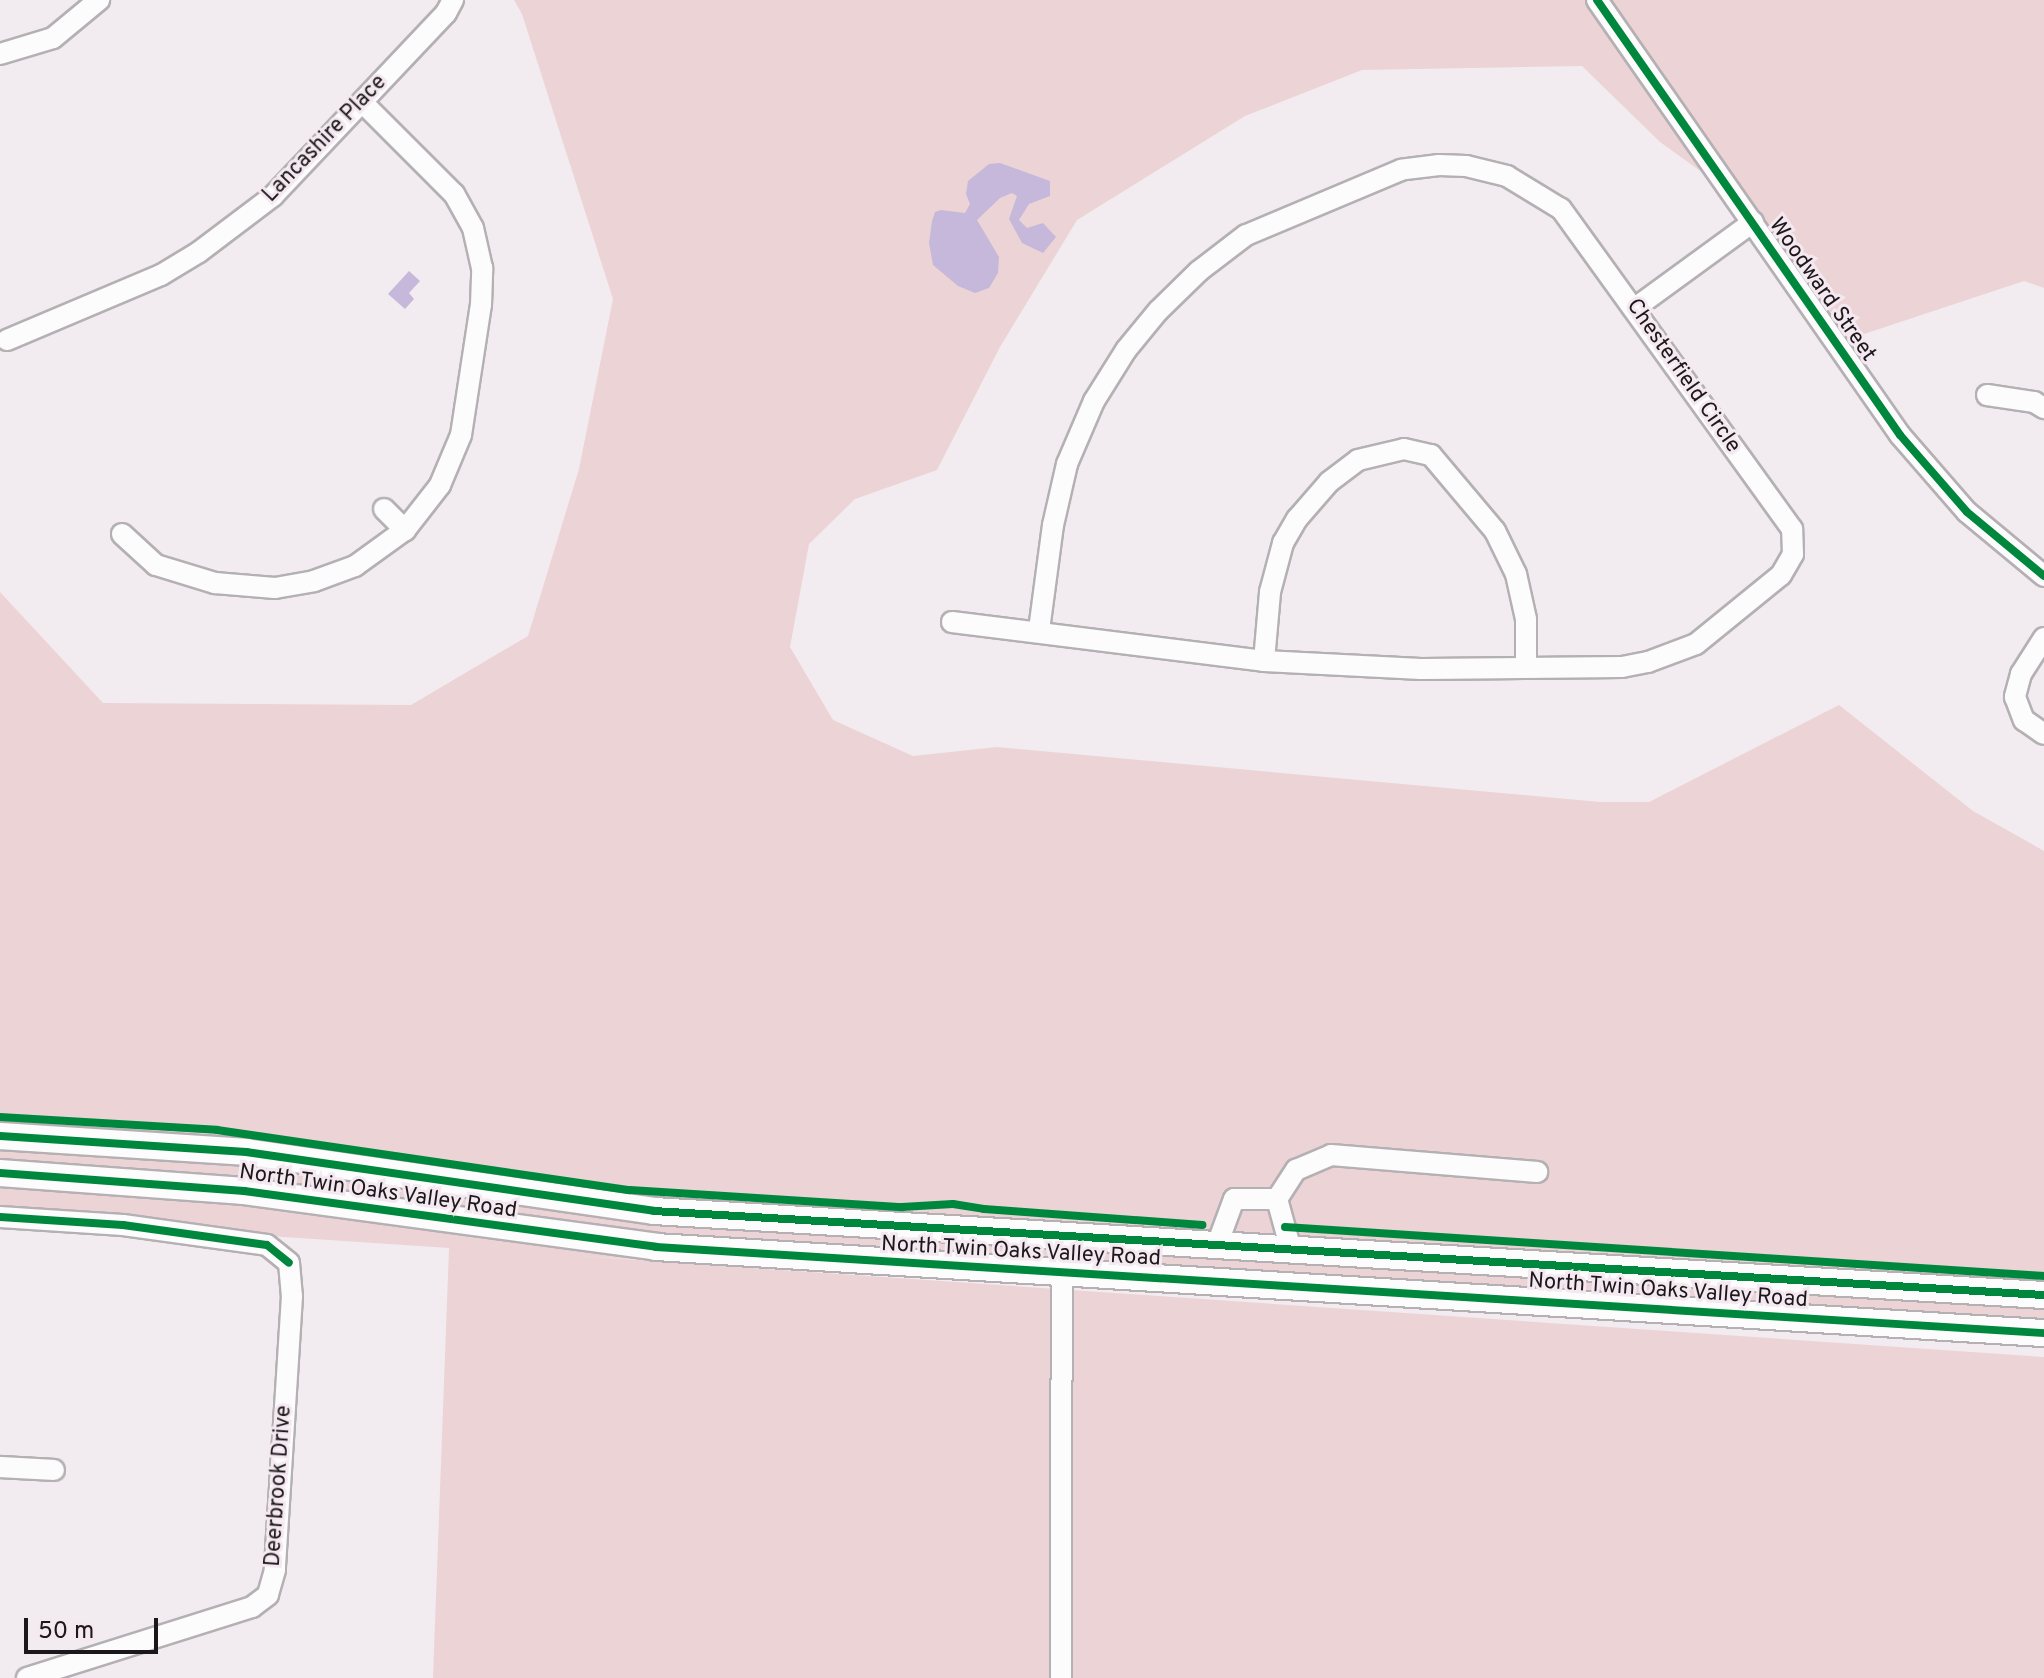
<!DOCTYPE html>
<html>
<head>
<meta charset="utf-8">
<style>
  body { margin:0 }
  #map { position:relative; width:2044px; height:1678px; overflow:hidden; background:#f2ecf0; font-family:Overpass,sans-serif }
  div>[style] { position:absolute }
  .green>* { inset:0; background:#ecd3d5 }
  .water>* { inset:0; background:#c5b8da }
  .roads { filter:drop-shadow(2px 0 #b4b0b3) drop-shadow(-2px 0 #b4b0b3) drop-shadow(0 2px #b4b0b3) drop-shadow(0 -2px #b4b0b3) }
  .minor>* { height:20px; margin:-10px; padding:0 10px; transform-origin:10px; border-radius:10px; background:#fdfcfd }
  .major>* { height:26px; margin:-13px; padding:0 13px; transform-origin:13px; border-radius:13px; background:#fdfcfd }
  .cycleway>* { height:8px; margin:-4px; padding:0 4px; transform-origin:4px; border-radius:4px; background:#00873e }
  span { translate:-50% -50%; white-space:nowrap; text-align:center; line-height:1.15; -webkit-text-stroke:6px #f5e9f1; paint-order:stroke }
  .street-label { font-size:22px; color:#1c171a }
  .scale { position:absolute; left:24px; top:1618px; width:134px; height:36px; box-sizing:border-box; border:4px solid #1c171a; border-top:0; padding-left:10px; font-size:24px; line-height:28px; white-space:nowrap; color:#1c171a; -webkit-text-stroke:6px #f5e9f1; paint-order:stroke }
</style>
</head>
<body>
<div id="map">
  <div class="green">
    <div style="clip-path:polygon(514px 0,2044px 0,2044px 288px,2024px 281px,1852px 338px,1735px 196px,1660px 142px,1582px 66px,1362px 70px,1245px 116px,1077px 220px,1000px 347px,937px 470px,855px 499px,809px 544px,790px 647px,833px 720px,913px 756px,997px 747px,1600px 802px,1649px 802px,1839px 705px,1973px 811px,2044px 851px,2044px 1339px,578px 1256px,2044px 1357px,2044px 1678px,433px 1678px,449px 1248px,0 1218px,0 592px,103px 703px,411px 705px,528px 636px,579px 469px,613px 299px,522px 14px)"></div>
  </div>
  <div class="water">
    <div style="clip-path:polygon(1000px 163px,1050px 181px,1050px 196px,1029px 204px,1019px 220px,1027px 228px,1043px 223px,1056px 237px,1043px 253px,1022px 243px,1009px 219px,1017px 196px,1012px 193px,1000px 198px,977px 220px,999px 257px,998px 273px,989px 288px,975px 293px,958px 286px,933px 265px,929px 243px,932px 221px,935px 212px,941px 210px,965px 213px,970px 204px,966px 194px,968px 181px,989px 164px)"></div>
    <div style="clip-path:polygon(409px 271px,420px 281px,409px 293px,414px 299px,405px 309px,388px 294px)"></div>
  </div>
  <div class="roads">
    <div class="minor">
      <div style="left:1597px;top:0;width:530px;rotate:55.14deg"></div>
      <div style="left:1900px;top:435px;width:102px;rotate:49deg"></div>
      <div style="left:1967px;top:512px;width:100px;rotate:39.7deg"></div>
      <div style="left:0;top:54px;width:55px;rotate:-16.8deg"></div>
      <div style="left:53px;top:38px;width:60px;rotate:-39.6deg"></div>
      <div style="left:1635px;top:308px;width:146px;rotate:-36.1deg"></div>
      <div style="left:7px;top:340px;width:167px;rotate:-22.9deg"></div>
      <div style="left:161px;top:275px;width:44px;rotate:-31.2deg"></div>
      <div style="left:199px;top:252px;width:93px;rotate:-37.1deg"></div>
      <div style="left:273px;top:196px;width:252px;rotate:-46.6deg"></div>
      <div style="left:446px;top:13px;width:15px;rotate:-62deg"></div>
      <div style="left:1987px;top:395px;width:48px;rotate:8.5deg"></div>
      <div style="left:2034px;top:402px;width:12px;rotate:31deg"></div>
      <div style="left:384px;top:509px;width:30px;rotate:45deg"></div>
      <div style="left:122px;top:534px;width:46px;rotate:42.4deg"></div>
      <div style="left:156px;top:565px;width:62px;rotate:17deg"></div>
      <div style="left:215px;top:583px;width:60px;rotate:4.8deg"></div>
      <div style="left:275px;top:588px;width:40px;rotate:-10deg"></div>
      <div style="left:314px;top:581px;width:44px;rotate:-20.1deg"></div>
      <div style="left:355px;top:566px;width:62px;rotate:-35.8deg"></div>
      <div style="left:405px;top:530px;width:57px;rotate:-52.1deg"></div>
      <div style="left:440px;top:485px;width:54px;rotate:-67.2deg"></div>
      <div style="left:461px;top:435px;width:132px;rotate:-81.3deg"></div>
      <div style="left:481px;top:305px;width:37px;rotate:-88deg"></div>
      <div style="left:482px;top:268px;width:41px;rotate:-102.7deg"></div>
      <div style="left:473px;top:228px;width:39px;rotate:-119deg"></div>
      <div style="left:454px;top:194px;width:129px;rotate:-135deg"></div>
      <div style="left:952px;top:622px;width:314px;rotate:7.1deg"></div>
      <div style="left:1264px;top:661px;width:157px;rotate:2.9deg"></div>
      <div style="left:1421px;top:669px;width:201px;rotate:-0.6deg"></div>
      <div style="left:1622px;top:667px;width:26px;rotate:-11deg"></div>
      <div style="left:1648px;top:662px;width:51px;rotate:-20.6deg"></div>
      <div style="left:1696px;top:644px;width:109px;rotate:-39.1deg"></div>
      <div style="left:1781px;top:575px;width:24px;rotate:-60deg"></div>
      <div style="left:1793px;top:554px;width:25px;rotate:-92deg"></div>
      <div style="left:1792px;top:529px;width:395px;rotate:-125.8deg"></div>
      <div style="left:1561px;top:209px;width:63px;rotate:-148.6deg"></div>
      <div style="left:1507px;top:176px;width:42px;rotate:-166.3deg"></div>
      <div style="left:1466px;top:166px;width:27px;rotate:-178deg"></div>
      <div style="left:1439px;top:165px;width:38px;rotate:173deg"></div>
      <div style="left:1401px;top:170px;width:168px;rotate:157.2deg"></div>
      <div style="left:1246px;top:235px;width:59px;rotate:142.5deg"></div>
      <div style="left:1199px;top:271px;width:57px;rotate:135.7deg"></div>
      <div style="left:1158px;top:311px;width:50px;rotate:129.4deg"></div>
      <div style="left:1126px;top:350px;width:60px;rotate:122.1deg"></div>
      <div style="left:1094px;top:401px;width:69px;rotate:113.2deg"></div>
      <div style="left:1067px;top:464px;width:63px;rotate:102.9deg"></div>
      <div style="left:1053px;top:525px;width:106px;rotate:97.6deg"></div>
      <div style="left:2044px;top:638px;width:43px;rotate:122.6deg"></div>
      <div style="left:2021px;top:674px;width:24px;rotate:105deg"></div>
      <div style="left:2015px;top:697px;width:25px;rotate:69deg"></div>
      <div style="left:2024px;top:720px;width:24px;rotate:35deg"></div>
      <div style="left:1264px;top:661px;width:69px;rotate:-85deg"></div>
      <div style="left:1270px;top:592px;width:51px;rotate:-75.1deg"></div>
      <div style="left:1283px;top:543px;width:28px;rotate:-60deg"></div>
      <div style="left:1297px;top:519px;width:49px;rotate:-49.1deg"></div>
      <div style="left:1329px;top:482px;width:36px;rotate:-37deg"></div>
      <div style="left:1358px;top:460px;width:47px;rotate:-13.4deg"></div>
      <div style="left:1404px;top:449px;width:28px;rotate:13deg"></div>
      <div style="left:1431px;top:455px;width:99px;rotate:49.9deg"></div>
      <div style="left:1495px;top:531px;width:48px;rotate:64deg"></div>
      <div style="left:1516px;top:574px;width:46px;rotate:77.5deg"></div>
      <div style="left:1526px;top:619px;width:48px;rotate:90deg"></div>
      <div style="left:1277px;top:1199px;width:35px;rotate:-57deg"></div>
      <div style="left:1296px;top:1170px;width:38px;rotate:-23deg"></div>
      <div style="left:1331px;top:1155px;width:207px;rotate:4.7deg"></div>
      <div style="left:0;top:1217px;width:123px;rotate:3.7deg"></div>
      <div style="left:123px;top:1225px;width:145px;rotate:7.9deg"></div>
      <div style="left:267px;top:1245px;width:28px;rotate:39deg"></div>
      <div style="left:289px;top:1263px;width:33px;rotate:85deg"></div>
      <div style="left:292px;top:1296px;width:275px;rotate:93.6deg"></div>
      <div style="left:275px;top:1570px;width:26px;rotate:106deg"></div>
      <div style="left:268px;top:1595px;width:20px;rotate:143deg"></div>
      <div style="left:252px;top:1607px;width:236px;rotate:162.5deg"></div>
      <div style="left:1217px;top:1245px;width:49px;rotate:-69.7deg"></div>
      <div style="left:1234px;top:1199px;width:43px"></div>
      <div style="left:1277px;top:1199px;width:53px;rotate:74.6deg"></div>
      <div style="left:0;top:1467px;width:54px;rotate:3.2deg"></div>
      <div style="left:1061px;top:1678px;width:405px;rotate:-89.9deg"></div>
    </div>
    <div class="major">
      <div style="left:0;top:1136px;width:247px;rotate:3.7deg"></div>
      <div style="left:246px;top:1152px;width:412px;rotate:8.2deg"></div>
      <div style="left:654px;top:1211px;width:1393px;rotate:3.46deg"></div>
      <div style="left:0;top:1173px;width:245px;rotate:4.2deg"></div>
      <div style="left:244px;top:1191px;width:416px;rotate:7.7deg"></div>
      <div style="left:656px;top:1247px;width:1391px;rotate:3.55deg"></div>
    </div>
  </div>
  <div class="cycleway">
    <div style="left:1597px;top:0;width:530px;rotate:55.14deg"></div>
    <div style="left:1900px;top:435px;width:102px;rotate:49deg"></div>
    <div style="left:1967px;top:512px;width:100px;rotate:39.7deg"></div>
    <div style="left:0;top:1117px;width:217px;rotate:3.4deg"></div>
    <div style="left:217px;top:1130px;width:417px;rotate:8.3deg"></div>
    <div style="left:630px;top:1190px;width:273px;rotate:3.6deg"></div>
    <div style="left:902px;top:1207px;width:51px;rotate:-3.4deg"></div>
    <div style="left:953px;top:1204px;width:31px;rotate:9deg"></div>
    <div style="left:984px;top:1209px;width:219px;rotate:4.2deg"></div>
    <div style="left:0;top:1136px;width:247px;rotate:3.7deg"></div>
    <div style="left:246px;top:1152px;width:412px;rotate:8.2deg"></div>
    <div style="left:654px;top:1211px;width:1393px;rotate:3.46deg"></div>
    <div style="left:0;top:1173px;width:245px;rotate:4.2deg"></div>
    <div style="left:244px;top:1191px;width:416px;rotate:7.7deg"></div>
    <div style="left:656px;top:1247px;width:1391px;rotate:3.55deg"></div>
    <div style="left:0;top:1217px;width:123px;rotate:3.7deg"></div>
    <div style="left:123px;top:1225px;width:145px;rotate:7.9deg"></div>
    <div style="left:267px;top:1245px;width:28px;rotate:39deg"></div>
    <div style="left:1285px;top:1227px;width:761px;rotate:3.69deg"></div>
  </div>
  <div class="street-label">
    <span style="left:325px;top:139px;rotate:-46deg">Lancashire Place</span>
    <span style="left:1822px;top:290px;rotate:55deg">Woodward Street</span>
    <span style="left:1683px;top:376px;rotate:55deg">Chesterfield Circle</span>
    <span style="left:378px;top:1192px;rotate:8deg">North Twin Oaks Valley Road</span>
    <span style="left:1021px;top:1252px;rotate:3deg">North Twin Oaks Valley Road</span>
    <span style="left:1668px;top:1291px;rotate:4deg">North Twin Oaks Valley Road</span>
    <span style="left:279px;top:1486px;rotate:-86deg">Deerbrook Drive</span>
  </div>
  <div class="scale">50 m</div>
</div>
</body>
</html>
